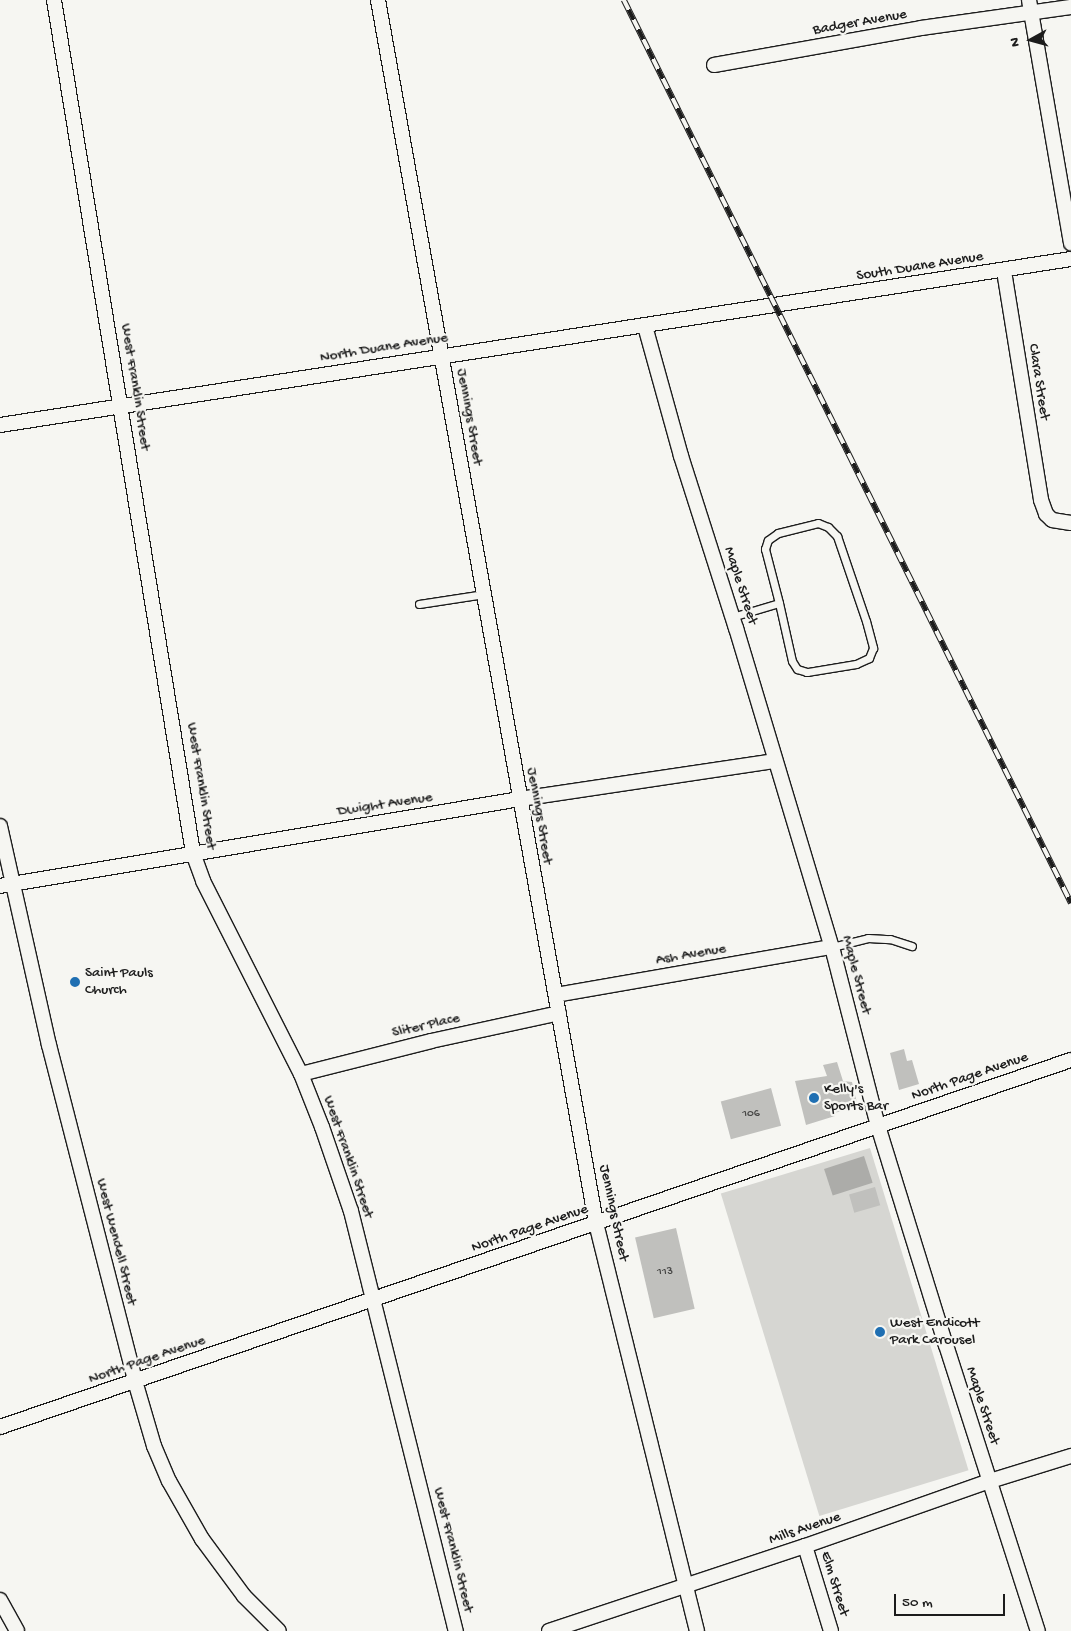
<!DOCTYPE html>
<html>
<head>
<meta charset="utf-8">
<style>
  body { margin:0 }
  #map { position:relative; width:1071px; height:1631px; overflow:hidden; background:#f6f6f2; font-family:"Gochi Hand",sans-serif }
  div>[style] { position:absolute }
  .green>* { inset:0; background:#d6d6d2; transform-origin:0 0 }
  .water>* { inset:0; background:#acaca9; transform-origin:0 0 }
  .building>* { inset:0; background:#c0c0bd; transform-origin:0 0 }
  .roads { filter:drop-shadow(1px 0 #1c1c1c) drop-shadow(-1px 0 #1c1c1c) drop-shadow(0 1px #1c1c1c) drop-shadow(0 -1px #1c1c1c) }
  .lane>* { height:7px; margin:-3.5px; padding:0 3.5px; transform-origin:3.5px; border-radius:3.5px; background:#f6f6f2 }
  .street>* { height:14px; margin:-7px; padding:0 7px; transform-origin:7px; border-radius:7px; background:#f6f6f2 }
  .rail>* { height:5.5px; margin-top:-2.75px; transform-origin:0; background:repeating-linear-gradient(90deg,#f6f6f2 0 11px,#1c1c1c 0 22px); box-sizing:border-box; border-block:1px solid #1c1c1c }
  .dots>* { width:14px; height:14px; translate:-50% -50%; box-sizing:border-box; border:2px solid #f6f6f2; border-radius:50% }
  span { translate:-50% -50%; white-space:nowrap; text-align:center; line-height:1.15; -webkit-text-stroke:4.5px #f6f6f2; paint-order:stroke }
  .number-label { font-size:12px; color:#454544 }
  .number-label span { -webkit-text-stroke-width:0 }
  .street-label { font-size:15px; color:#1c1c1c }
  .poi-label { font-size:15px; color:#1c1c1c }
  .left { translate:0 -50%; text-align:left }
  .north { position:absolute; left:1006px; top:15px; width:50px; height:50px; -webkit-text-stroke:4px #f6f6f2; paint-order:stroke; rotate:263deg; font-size:14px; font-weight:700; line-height:20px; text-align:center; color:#1c1c1c }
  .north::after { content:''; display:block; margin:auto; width:18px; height:22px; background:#1c1c1c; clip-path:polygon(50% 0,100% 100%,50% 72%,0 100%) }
  .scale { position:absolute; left:894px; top:1594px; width:111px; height:22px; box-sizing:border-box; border:2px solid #1c1c1c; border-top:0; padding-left:6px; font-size:15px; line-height:18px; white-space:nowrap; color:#1c1c1c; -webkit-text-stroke:4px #f6f6f2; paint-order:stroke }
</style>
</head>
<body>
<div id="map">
  <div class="green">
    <div style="left:870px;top:1148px;width:337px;height:156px;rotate:73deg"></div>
  </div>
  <div class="water">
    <div style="left:864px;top:1156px;width:28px;height:42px;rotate:72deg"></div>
  </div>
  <div class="building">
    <div style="clip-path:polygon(904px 1049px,907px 1061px,912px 1060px,919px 1084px,899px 1090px,890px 1053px)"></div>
    <div style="clip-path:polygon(837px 1062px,843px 1081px,852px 1082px,858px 1107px,834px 1113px,835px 1116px,806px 1125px,795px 1081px,827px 1076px,823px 1065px)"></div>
    <div style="left:771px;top:1088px;width:39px;height:52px;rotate:75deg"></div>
    <div style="left:875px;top:1187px;width:19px;height:27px;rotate:74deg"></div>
    <div style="left:676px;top:1228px;width:83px;height:42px;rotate:77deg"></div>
  </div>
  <div class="roads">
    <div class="lane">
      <div style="left:419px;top:604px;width:66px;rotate:-8.7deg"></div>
      <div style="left:732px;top:617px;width:49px;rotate:-16.6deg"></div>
      <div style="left:779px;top:603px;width:56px;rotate:-104.5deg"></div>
      <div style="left:765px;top:549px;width:9px;rotate:-72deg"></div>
      <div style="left:768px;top:540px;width:12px;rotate:-35deg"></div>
      <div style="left:778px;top:533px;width:41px;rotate:-14deg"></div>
      <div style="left:818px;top:523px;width:11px;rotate:22deg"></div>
      <div style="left:828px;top:527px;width:13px;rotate:45deg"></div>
      <div style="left:837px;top:536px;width:90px;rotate:71.2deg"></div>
      <div style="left:866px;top:621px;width:28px;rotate:75deg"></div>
      <div style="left:873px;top:648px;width:11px;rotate:112deg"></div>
      <div style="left:869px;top:658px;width:14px;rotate:155deg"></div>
      <div style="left:856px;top:664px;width:50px;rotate:170.7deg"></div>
      <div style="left:807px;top:672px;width:10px;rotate:-163deg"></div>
      <div style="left:797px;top:669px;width:9px;rotate:-122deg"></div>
      <div style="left:792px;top:661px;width:59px;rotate:-102.6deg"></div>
      <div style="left:832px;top:947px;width:37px;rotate:-14deg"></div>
      <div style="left:868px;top:938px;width:22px;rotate:3deg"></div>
      <div style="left:890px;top:939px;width:23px;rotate:18deg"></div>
    </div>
    <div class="street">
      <div style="left:54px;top:0;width:864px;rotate:80.74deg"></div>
      <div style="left:193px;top:853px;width:30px;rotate:70deg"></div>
      <div style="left:203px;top:881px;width:216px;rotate:63.1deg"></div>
      <div style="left:301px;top:1074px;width:57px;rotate:68.4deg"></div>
      <div style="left:322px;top:1127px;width:89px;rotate:71deg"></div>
      <div style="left:351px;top:1211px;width:433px;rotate:76deg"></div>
      <div style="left:378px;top:0;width:1242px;rotate:79.89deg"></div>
      <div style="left:596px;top:1223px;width:420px;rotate:76.1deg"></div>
      <div style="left:1029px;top:0;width:247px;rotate:80.2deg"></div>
      <div style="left:714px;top:65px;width:210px;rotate:-10.1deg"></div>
      <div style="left:921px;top:28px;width:151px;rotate:-8deg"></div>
      <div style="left:1004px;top:271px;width:232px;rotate:80.8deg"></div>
      <div style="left:1041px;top:500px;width:15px;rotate:70deg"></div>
      <div style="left:1046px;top:514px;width:8px;rotate:45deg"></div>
      <div style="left:1052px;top:520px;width:19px;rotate:9deg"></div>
      <div style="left:645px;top:326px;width:135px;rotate:74.5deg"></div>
      <div style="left:681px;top:456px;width:181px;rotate:72.3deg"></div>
      <div style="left:736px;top:628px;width:333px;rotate:73.3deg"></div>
      <div style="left:832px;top:947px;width:185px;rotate:75.6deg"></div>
      <div style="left:878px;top:1126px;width:229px;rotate:72.8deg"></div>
      <div style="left:946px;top:1345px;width:300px;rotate:72.2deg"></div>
      <div style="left:0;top:425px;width:1084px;rotate:-8.81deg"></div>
      <div style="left:0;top:826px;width:224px;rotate:77.4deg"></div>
      <div style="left:49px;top:1045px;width:347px;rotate:75.6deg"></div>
      <div style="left:135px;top:1381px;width:68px;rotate:73.7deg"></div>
      <div style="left:154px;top:1446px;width:38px;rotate:67deg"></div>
      <div style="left:169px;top:1481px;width:67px;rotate:60.4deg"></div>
      <div style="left:202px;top:1539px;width:71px;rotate:53.6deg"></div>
      <div style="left:244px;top:1596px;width:49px;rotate:45deg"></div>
      <div style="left:0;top:886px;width:527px;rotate:-9.5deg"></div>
      <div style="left:520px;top:799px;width:258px;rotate:-8.5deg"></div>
      <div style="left:556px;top:995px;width:280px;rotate:-9.9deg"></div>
      <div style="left:301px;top:1074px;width:134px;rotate:-14.2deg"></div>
      <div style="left:431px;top:1041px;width:131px;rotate:-12.3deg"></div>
      <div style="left:0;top:1427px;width:1132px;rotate:-18.92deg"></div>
      <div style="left:805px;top:1546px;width:89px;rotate:73deg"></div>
      <div style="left:0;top:1600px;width:35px;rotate:61deg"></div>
      <div style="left:549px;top:1631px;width:270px;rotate:-18.4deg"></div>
      <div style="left:805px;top:1546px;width:196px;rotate:-19.4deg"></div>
      <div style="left:990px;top:1481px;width:85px;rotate:-17.2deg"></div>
    </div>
  </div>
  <div class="rail">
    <div style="left:624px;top:0;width:1008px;rotate:63.66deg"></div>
  </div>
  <div class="dots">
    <div style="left:75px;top:982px;background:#1f6fb2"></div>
    <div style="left:814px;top:1098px;background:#1f6fb2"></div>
    <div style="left:880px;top:1332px;background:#1f6fb2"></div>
  </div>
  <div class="number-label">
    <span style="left:751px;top:1115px">106</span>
    <span style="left:665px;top:1273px">113</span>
  </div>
  <div class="street-label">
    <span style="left:860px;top:23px;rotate:-10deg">Badger Avenue</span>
    <span style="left:920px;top:267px;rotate:-9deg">South Duane Avenue</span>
    <span style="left:384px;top:348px;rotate:-9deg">North Duane Avenue</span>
    <span style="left:1038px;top:382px;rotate:81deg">Clara Street</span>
    <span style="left:135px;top:387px;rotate:81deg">West Franklin Street</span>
    <span style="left:469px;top:417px;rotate:80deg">Jennings Street</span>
    <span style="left:740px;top:586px;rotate:72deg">Maple Street</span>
    <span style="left:201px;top:786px;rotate:81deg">West Franklin Street</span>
    <span style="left:385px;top:805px;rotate:-9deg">Dwight Avenue</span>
    <span style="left:539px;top:816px;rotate:80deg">Jennings Street</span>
    <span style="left:691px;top:955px;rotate:-10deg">Ash Avenue</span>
    <span style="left:856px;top:975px;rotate:75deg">Maple Street</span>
    <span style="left:426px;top:1026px;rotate:-13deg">Sliter Place</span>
    <span style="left:970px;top:1077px;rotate:-19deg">North Page Avenue</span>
    <span style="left:348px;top:1157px;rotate:71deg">West Franklin Street</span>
    <span style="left:613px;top:1213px;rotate:78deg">Jennings Street</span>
    <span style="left:530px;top:1229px;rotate:-19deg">North Page Avenue</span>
    <span style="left:116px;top:1242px;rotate:76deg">West Wendell Street</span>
    <span style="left:147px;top:1360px;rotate:-19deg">North Page Avenue</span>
    <span style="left:982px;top:1406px;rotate:72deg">Maple Street</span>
    <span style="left:805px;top:1529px;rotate:-19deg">Mills Avenue</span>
    <span style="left:453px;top:1550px;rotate:76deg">West Franklin Street</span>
    <span style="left:834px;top:1584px;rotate:73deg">Elm Street</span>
  </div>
  <div class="poi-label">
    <span class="left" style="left:85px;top:982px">Saint Pauls<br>Church</span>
    <span class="left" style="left:824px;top:1098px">Kelly's<br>Sports Bar</span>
    <span class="left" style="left:890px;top:1332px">West Endicott<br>Park Carousel</span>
  </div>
  <div class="north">N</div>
  <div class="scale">50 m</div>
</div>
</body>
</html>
